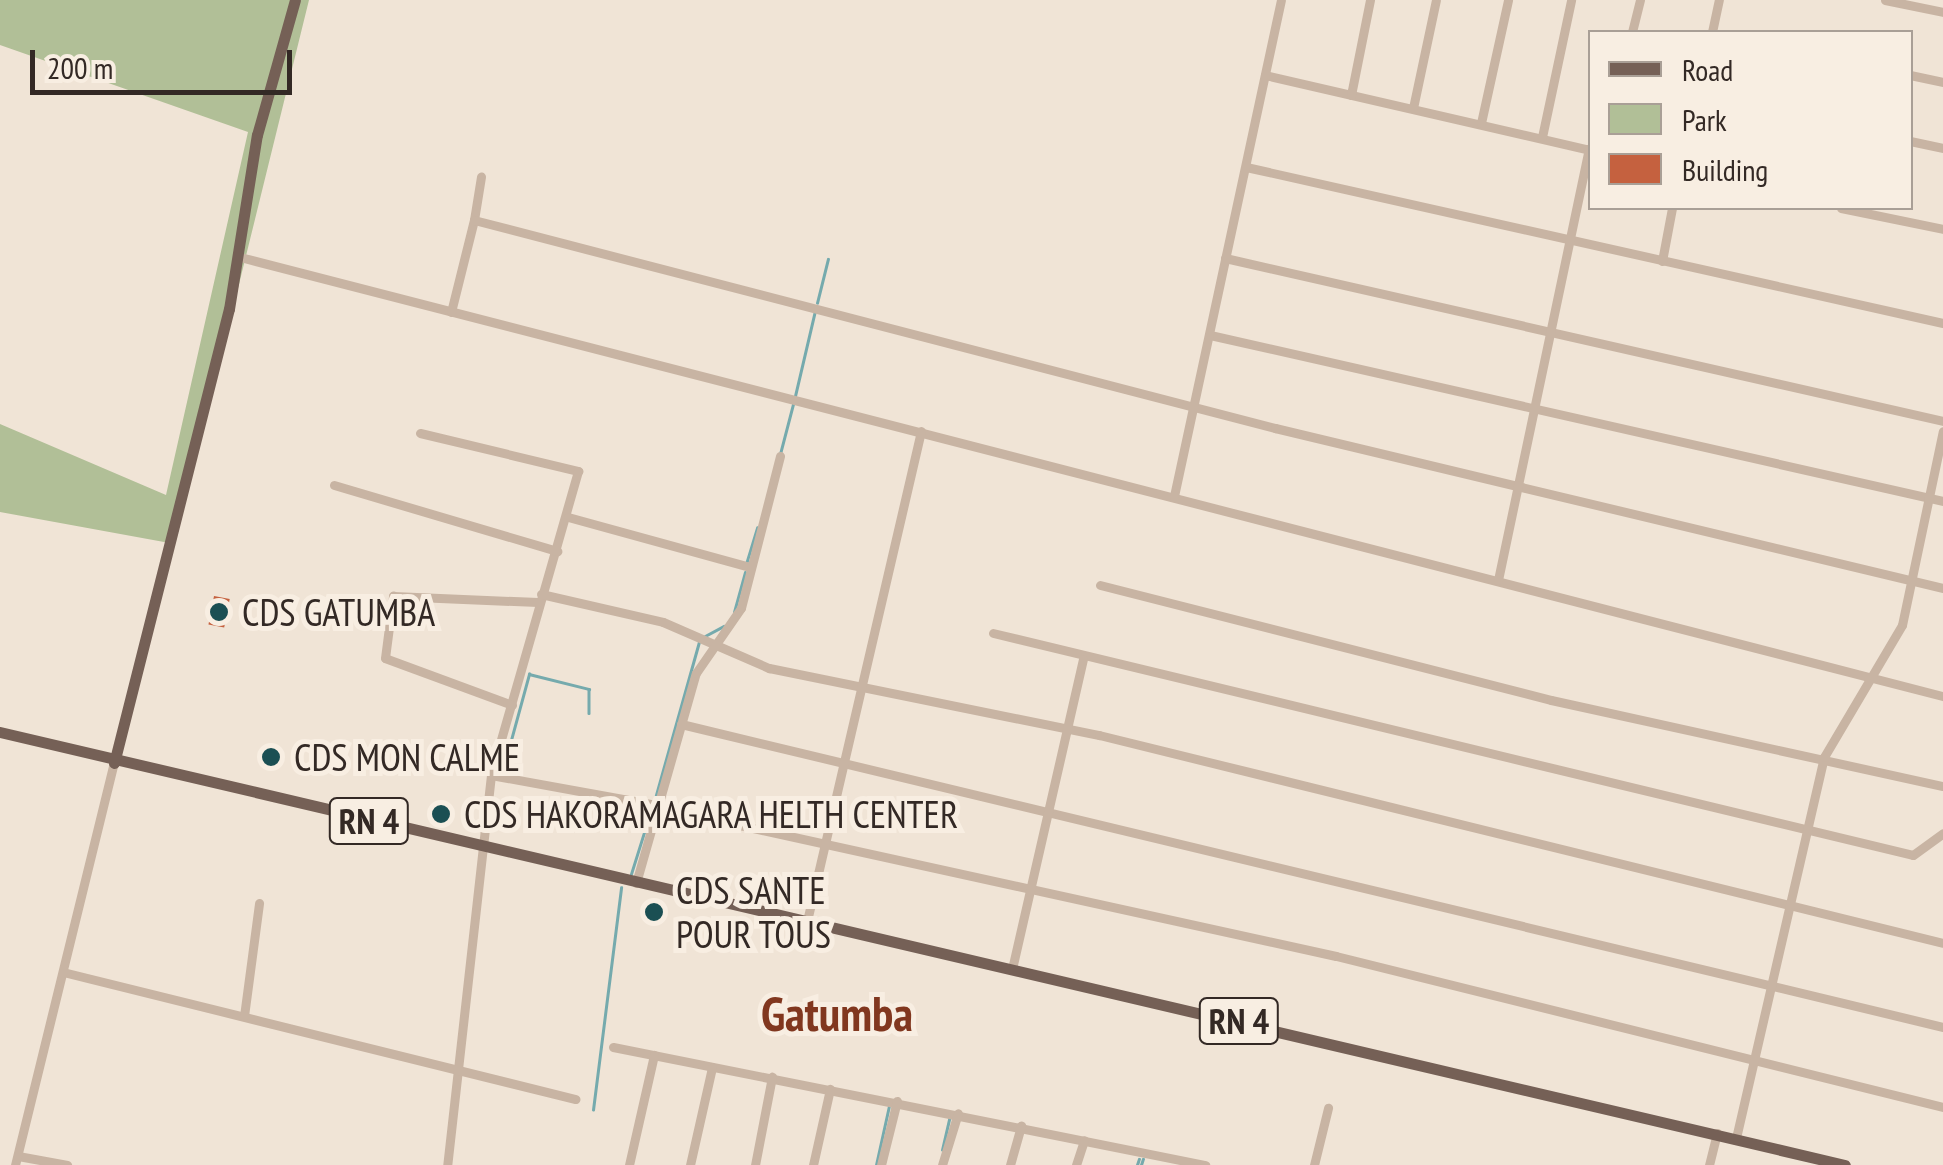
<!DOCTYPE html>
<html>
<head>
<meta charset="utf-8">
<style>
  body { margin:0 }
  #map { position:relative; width:1943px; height:1165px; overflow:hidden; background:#f0e4d6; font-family:"PT Sans Narrow",sans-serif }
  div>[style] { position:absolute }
  .green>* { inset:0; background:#b1bf97 }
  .stream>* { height:2.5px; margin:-1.25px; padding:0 1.25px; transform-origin:1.25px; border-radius:1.25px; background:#75aaad }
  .building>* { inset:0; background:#c5613f; transform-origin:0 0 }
  .minor>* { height:9px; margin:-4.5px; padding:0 4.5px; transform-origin:4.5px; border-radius:4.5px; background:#c8b4a3 }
  .major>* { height:11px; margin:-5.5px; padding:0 5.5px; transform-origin:5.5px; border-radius:5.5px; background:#756056 }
  .dots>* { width:28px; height:28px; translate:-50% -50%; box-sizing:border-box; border:5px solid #f8eee2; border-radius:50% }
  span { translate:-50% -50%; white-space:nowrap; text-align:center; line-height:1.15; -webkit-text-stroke:10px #f8eee2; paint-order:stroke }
  .shield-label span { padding:2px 8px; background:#f8eee2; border:2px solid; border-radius:8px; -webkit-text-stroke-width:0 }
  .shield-label { font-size:35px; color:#332925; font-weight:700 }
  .poi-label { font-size:38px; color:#332925 }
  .left { translate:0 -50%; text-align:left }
  .district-label { font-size:48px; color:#81371f; font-weight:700 }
  .legend { position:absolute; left:1588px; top:30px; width:325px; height:180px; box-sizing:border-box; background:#f8eee2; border:2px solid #a99f96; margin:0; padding:12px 18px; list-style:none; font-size:30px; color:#332925 }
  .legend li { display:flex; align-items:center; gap:20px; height:50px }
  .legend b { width:50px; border:2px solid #a99f96 }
  .scale { position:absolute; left:30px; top:50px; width:262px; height:45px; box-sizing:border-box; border:5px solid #332925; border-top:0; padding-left:12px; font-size:30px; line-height:35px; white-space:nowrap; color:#332925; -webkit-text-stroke:8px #f8eee2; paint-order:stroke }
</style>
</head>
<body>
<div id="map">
  <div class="green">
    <div style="clip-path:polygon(0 0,309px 0,175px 544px,0 512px,0 424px,166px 495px,248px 132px,0 45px)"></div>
  </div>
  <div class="stream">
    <div style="left:817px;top:303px;width:45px;rotate:-76deg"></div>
    <div style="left:795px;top:396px;width:87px;rotate:-76.8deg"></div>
    <div style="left:780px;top:454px;width:52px;rotate:-75.4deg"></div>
    <div style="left:746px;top:564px;width:38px;rotate:-73deg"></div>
    <div style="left:734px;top:612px;width:41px;rotate:-74.6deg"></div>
    <div style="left:705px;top:636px;width:21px;rotate:-28deg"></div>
    <div style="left:508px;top:751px;width:80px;rotate:-74.7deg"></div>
    <div style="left:529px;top:674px;width:62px;rotate:14deg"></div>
    <div style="left:589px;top:689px;width:24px;rotate:90deg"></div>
    <div style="left:654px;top:802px;width:166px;rotate:-74.3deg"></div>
    <div style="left:631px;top:874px;width:67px;rotate:-72.6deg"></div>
    <div style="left:593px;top:1110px;width:224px;rotate:-82.8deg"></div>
    <div style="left:942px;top:1150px;width:32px;rotate:-77deg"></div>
    <div style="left:876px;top:1165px;width:60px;rotate:-77.6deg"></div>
    <div style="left:1137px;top:1165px;width:6px;rotate:-72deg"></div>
    <div style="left:1141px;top:1165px;width:6px;rotate:-72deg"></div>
  </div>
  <div class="building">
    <div style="left:214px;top:596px;width:16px;height:29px;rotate:11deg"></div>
  </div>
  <div class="minor">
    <div style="left:1885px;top:0;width:59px;rotate:11.7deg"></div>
    <div style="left:1632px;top:32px;width:33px;rotate:-76deg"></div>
    <div style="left:1712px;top:32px;width:33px;rotate:-78deg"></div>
    <div style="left:1265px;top:75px;width:334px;rotate:13deg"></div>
    <div style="left:1910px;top:75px;width:34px;rotate:12deg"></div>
    <div style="left:1351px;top:95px;width:97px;rotate:-78.7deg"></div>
    <div style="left:1413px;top:108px;width:110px;rotate:-78deg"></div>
    <div style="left:1481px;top:123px;width:126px;rotate:-77.6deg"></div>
    <div style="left:1542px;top:137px;width:140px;rotate:-78deg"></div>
    <div style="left:1910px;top:141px;width:34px;rotate:12deg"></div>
    <div style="left:1246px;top:167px;width:714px;rotate:12.62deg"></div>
    <div style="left:1841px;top:208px;width:104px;rotate:11.6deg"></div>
    <div style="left:474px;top:220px;width:44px;rotate:-80.8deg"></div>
    <div style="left:240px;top:257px;width:1759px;rotate:14.46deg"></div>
    <div style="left:1225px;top:258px;width:736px;rotate:12.79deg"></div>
    <div style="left:1662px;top:261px;width:54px;rotate:-79.3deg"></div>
    <div style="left:451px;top:312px;width:95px;rotate:-76deg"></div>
    <div style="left:474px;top:220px;width:828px;rotate:14.56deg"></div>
    <div style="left:1275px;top:428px;width:687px;rotate:13.47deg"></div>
    <div style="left:1210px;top:335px;width:752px;rotate:12.76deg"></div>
    <div style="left:420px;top:433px;width:163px;rotate:13.5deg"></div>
    <div style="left:578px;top:471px;width:316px;rotate:106deg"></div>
    <div style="left:491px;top:775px;width:392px;rotate:96.4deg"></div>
    <div style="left:334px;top:485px;width:233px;rotate:16.5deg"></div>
    <div style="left:1174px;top:496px;width:507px;rotate:-77.83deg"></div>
    <div style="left:568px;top:517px;width:189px;rotate:15.4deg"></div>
    <div style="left:1498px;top:580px;width:441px;rotate:-78.1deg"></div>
    <div style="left:1100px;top:585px;width:465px;rotate:14.3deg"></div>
    <div style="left:1551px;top:700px;width:401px;rotate:12.4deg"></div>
    <div style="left:541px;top:594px;width:125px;rotate:12.9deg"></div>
    <div style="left:663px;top:622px;width:116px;rotate:23.5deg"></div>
    <div style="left:769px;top:668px;width:337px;rotate:11.5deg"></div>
    <div style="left:1099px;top:735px;width:869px;rotate:13.84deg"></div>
    <div style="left:993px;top:633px;width:946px;rotate:13.57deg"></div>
    <div style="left:1913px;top:855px;width:37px;rotate:-36deg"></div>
    <div style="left:512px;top:705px;width:135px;rotate:-159.7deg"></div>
    <div style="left:385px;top:658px;width:63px;rotate:-82.6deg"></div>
    <div style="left:393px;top:596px;width:145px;rotate:2.4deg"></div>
    <div style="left:681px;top:724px;width:1298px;rotate:13.5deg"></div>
    <div style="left:491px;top:775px;width:162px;rotate:10.3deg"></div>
    <div style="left:650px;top:804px;width:11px;rotate:56deg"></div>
    <div style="left:657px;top:807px;width:695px;rotate:12.38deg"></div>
    <div style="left:1336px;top:956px;width:625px;rotate:13.97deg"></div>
    <div style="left:636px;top:883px;width:218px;rotate:-74.1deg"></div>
    <div style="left:696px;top:673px;width:79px;rotate:-55.3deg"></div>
    <div style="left:741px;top:608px;width:157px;rotate:-75.6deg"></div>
    <div style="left:807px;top:921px;width:503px;rotate:-76.9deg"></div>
    <div style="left:1012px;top:969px;width:318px;rotate:-77.1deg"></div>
    <div style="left:63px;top:972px;width:528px;rotate:13.93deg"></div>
    <div style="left:244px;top:1016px;width:114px;rotate:-82.4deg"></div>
    <div style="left:613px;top:1047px;width:604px;rotate:11.27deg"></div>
    <div style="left:1736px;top:1138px;width:391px;rotate:-77deg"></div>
    <div style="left:1824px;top:757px;width:153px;rotate:-59.4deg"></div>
    <div style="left:1902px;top:625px;width:198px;rotate:-78.1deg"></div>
    <div style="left:18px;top:1156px;width:50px;rotate:10.4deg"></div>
    <div style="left:15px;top:1165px;width:414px;rotate:-76.2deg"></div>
    <div style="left:629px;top:1165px;width:113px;rotate:-77.2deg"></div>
    <div style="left:690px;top:1165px;width:100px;rotate:-77.3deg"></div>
    <div style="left:755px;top:1165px;width:90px;rotate:-79.1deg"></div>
    <div style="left:813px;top:1165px;width:78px;rotate:-77.4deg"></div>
    <div style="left:881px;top:1165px;width:66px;rotate:-76deg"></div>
    <div style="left:942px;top:1165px;width:54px;rotate:-72.9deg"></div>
    <div style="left:1010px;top:1165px;width:41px;rotate:-74.2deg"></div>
    <div style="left:1076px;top:1165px;width:26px;rotate:-72deg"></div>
    <div style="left:1314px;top:1165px;width:59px;rotate:-76.2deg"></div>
    <div style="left:1709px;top:1165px;width:33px;rotate:-76deg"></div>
  </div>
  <div class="major">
    <div style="left:0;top:732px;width:1895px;rotate:13.21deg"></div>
    <div style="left:114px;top:763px;width:468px;rotate:-75.8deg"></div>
    <div style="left:229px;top:309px;width:176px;rotate:-80.9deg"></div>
    <div style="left:257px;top:135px;width:140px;rotate:-74.3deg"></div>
  </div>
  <div class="dots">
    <div style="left:219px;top:612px;background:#1b4f53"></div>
    <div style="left:271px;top:757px;background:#1b4f53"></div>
    <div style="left:441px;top:814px;background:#1b4f53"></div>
    <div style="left:654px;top:912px;background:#1b4f53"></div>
  </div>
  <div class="shield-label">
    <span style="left:369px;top:821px">RN 4</span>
    <span style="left:1239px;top:1021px">RN 4</span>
  </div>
  <div class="poi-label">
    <span class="left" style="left:242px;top:612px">CDS GATUMBA</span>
    <span class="left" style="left:294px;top:757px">CDS MON CALME</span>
    <span class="left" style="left:464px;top:814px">CDS HAKORAMAGARA HELTH CENTER</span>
    <span class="left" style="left:676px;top:912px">CDS SANTE<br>POUR TOUS</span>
  </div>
  <div class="district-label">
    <span style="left:837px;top:1014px">Gatumba</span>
  </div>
  <ul class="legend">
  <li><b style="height:12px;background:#756056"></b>Road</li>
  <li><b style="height:28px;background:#b1bf97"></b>Park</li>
  <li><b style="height:28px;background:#c5613f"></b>Building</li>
  </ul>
  <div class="scale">200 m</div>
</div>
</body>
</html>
